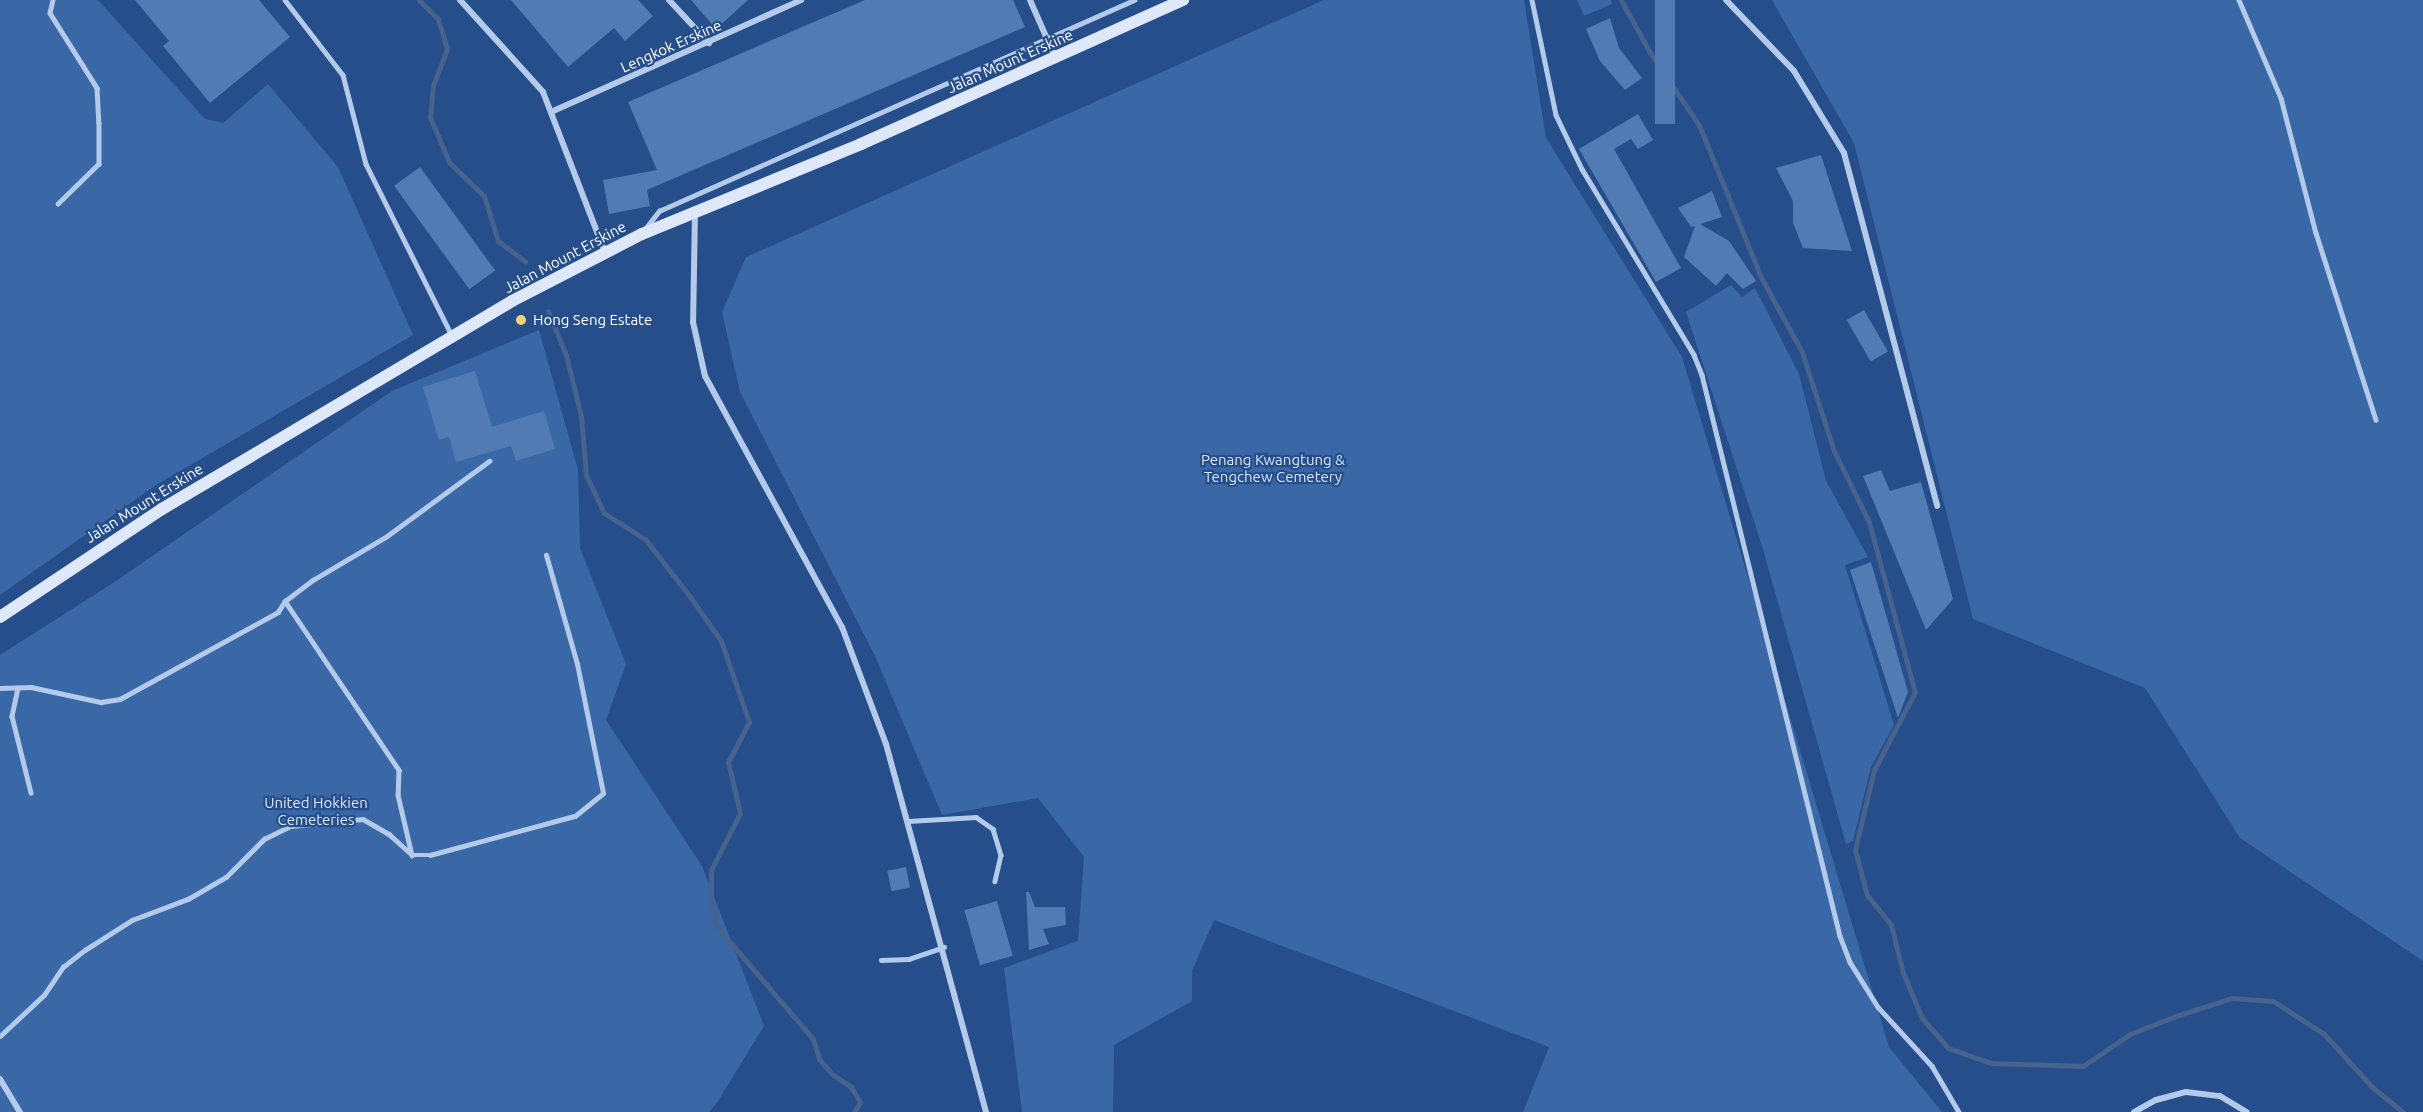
<!DOCTYPE html>
<html>
<head>
<meta charset="utf-8">
<style>
  body { margin:0 }
  #map { position:relative; width:2423px; height:1112px; overflow:hidden; background:#264e8a; font-family:Ubuntu,sans-serif }
  div>[style] { position:absolute }
  .green>* { inset:0; background:#3a68a7 }
  .stream>* { height:5px; margin:-2.5px; padding:0 2.5px; transform-origin:2.5px; border-radius:2.5px; background:#46628d }
  .building>* { inset:0; background:#527bb3; transform-origin:0 0 }
  .lane>* { height:4.5px; margin:-2.25px; padding:0 2.25px; transform-origin:2.25px; border-radius:2.25px; background:#b3caea }
  .street>* { height:6px; margin:-3px; padding:0 3px; transform-origin:3px; border-radius:3px; background:#b3caea }
  .secondary>* { height:12px; margin:-6px; padding:0 6px; transform-origin:6px; border-radius:6px; background:#dee8f8 }
  .dots>* { width:16px; height:16px; translate:-50% -50%; box-sizing:border-box; border:3px solid #264e8a; border-radius:50% }
  span { translate:-50% -50%; white-space:nowrap; text-align:center; line-height:1.15; -webkit-text-stroke:4.5px #264e8a; paint-order:stroke }
  .street-label { font-size:15px; color:#fff }
  .poi-label { font-size:15px; color:#fff }
  .left { translate:0 -50%; text-align:left }
  .park-label { font-size:15px; color:#d8e5f7 }
</style>
</head>
<body>
<div id="map">
  <div class="green">
    <div style="clip-path:polygon(0 0,98px 0,205px 119px,223px 123px,268px 84px,338px 167px,413px 335px,156px 485px,0 595px)"></div>
    <div style="clip-path:polygon(1324px 0,1524px 0,1546px 138px,1682px 357px,1889px 1047px,1942px 1112px,1523px 1112px,1549px 1047px,1214px 920px,1192px 971px,1192px 1001px,1114px 1045px,1113px 1112px,1022px 1112px,1004px 968px,1078px 941px,1084px 857px,1038px 798px,942px 815px,875px 656px,740px 392px,722px 312px,746px 257px)"></div>
    <div style="clip-path:polygon(1577px 0,1611px 0,1612px 4px,1584px 16px)"></div>
    <div style="clip-path:polygon(1772px 0,2423px 0,2423px 961px,2240px 838px,2145px 688px,1973px 619px,1854px 143px)"></div>
    <div style="clip-path:polygon(1731px 285px,1742px 297px,1755px 288px,1799px 374px,1826px 481px,1868px 557px,1845px 565px,1894px 725px,1871px 767px,1853px 841px,1846px 844px,1762px 546px,1686px 312px)"></div>
    <div style="clip-path:polygon(539px 330px,578px 470px,580px 548px,626px 664px,606px 720px,702px 866px,764px 1026px,718px 1101px,709px 1112px,0 1112px,0 655px,113px 583px,392px 391px)"></div>
  </div>
  <div class="stream">
    <div style="left:419px;top:0;width:27px;rotate:45deg"></div>
    <div style="left:438px;top:19px;width:31px;rotate:73deg"></div>
    <div style="left:447px;top:49px;width:39px;rotate:111deg"></div>
    <div style="left:433px;top:85px;width:32px;rotate:95deg"></div>
    <div style="left:430px;top:117px;width:49px;rotate:67.1deg"></div>
    <div style="left:449px;top:162px;width:49px;rotate:44.2deg"></div>
    <div style="left:484px;top:196px;width:47px;rotate:72.7deg"></div>
    <div style="left:498px;top:241px;width:34px;rotate:37deg"></div>
    <div style="left:1621px;top:0;width:58px;rotate:61.2deg"></div>
    <div style="left:1649px;top:51px;width:89px;rotate:56deg"></div>
    <div style="left:1699px;top:125px;width:166px;rotate:67.8deg"></div>
    <div style="left:1762px;top:279px;width:83px;rotate:61.3deg"></div>
    <div style="left:1802px;top:352px;width:104px;rotate:72.1deg"></div>
    <div style="left:1834px;top:451px;width:79px;rotate:63.8deg"></div>
    <div style="left:1869px;top:522px;width:176px;rotate:74.9deg"></div>
    <div style="left:1915px;top:692px;width:88px;rotate:117.7deg"></div>
    <div style="left:1874px;top:770px;width:82px;rotate:103.4deg"></div>
    <div style="left:1855px;top:850px;width:47px;rotate:75.1deg"></div>
    <div style="left:1867px;top:895px;width:38px;rotate:51deg"></div>
    <div style="left:1891px;top:925px;width:49px;rotate:76deg"></div>
    <div style="left:1903px;top:973px;width:49px;rotate:67.1deg"></div>
    <div style="left:1922px;top:1018px;width:40px;rotate:49deg"></div>
    <div style="left:1948px;top:1048px;width:46px;rotate:19.2deg"></div>
    <div style="left:1991px;top:1063px;width:92px;rotate:1.9deg"></div>
    <div style="left:2083px;top:1066px;width:57px;rotate:-34.2deg"></div>
    <div style="left:2130px;top:1034px;width:49px;rotate:-21.4deg"></div>
    <div style="left:2176px;top:1016px;width:59px;rotate:-17.8deg"></div>
    <div style="left:2232px;top:998px;width:41px;rotate:4.2deg"></div>
    <div style="left:2273px;top:1001px;width:61px;rotate:32.9deg"></div>
    <div style="left:2324px;top:1034px;width:72px;rotate:47.8deg"></div>
    <div style="left:2372px;top:1087px;width:40px;rotate:39deg"></div>
    <div style="left:548px;top:311px;width:48px;rotate:67.8deg"></div>
    <div style="left:566px;top:355px;width:63px;rotate:76.2deg"></div>
    <div style="left:581px;top:416px;width:59px;rotate:85.2deg"></div>
    <div style="left:586px;top:475px;width:42px;rotate:64.7deg"></div>
    <div style="left:604px;top:513px;width:50px;rotate:32.7deg"></div>
    <div style="left:646px;top:540px;width:73px;rotate:52.2deg"></div>
    <div style="left:691px;top:598px;width:52px;rotate:55.1deg"></div>
    <div style="left:721px;top:641px;width:86px;rotate:70.9deg"></div>
    <div style="left:749px;top:722px;width:45px;rotate:117.7deg"></div>
    <div style="left:728px;top:762px;width:52px;rotate:76.8deg"></div>
    <div style="left:740px;top:813px;width:64px;rotate:117deg"></div>
    <div style="left:711px;top:870px;width:36px;rotate:90deg"></div>
    <div style="left:711px;top:906px;width:23px;rotate:72deg"></div>
    <div style="left:718px;top:928px;width:146px;rotate:49.4deg"></div>
    <div style="left:813px;top:1039px;width:21px;rotate:73deg"></div>
    <div style="left:819px;top:1059px;width:20px;rotate:49deg"></div>
    <div style="left:832px;top:1074px;width:23px;rotate:34deg"></div>
    <div style="left:851px;top:1087px;width:17px;rotate:59deg"></div>
    <div style="left:860px;top:1102px;width:12px;rotate:121deg"></div>
  </div>
  <div class="building">
    <div style="clip-path:polygon(135px 0,259px 0,290px 37px,210px 103px,163px 46px,169px 41px)"></div>
    <div style="clip-path:polygon(511px 0,638px 0,653px 16px,625px 41px,614px 28px,568px 67px)"></div>
    <div style="clip-path:polygon(691px 0,748px 0,716px 29px)"></div>
    <div style="clip-path:polygon(865px 0,1013px 0,1025px 27px,647px 190px,650px 206px,609px 214px,603px 180px,657px 170px,628px 102px)"></div>
    <div style="left:1655px;top:0;width:20px;height:124px"></div>
    <div style="clip-path:polygon(1610px 18px,1619px 48px,1642px 78px,1625px 90px,1600px 61px,1586px 29px)"></div>
    <div style="clip-path:polygon(1638px 114px,1653px 140px,1638px 149px,1631px 139px,1614px 149px,1681px 268px,1656px 282px,1579px 149px)"></div>
    <div style="clip-path:polygon(1821px 155px,1852px 251px,1803px 248px,1793px 223px,1793px 201px,1776px 168px)"></div>
    <div style="left:420px;top:167px;width:128px;height:32px;rotate:54deg"></div>
    <div style="clip-path:polygon(1712px 191px,1722px 217px,1700px 224px,1729px 241px,1756px 281px,1743px 289px,1727px 273px,1716px 286px,1684px 257px,1695px 226px,1691px 227px,1678px 208px)"></div>
    <div style="left:1864px;top:310px;width:48px;height:20px;rotate:60deg"></div>
    <div style="clip-path:polygon(475px 371px,492px 427px,544px 411px,555px 449px,516px 461px,511px 446px,456px 462px,449px 437px,439px 440px,423px 387px)"></div>
    <div style="clip-path:polygon(1881px 470px,1890px 491px,1921px 482px,1953px 599px,1926px 630px,1863px 476px)"></div>
    <div style="clip-path:polygon(1871px 562px,1908px 692px,1898px 718px,1850px 570px)"></div>
    <div style="left:906px;top:867px;width:21px;height:19px;rotate:79deg"></div>
    <div style="clip-path:polygon(1026px 892px,1029px 892px,1035px 907px,1065px 907px,1066px 925px,1043px 929px,1049px 944px,1029px 950px)"></div>
    <div style="left:997px;top:901px;width:57px;height:34px;rotate:74deg"></div>
  </div>
  <div class="lane">
    <div style="left:53px;top:0;width:13px;rotate:103deg"></div>
    <div style="left:50px;top:13px;width:89px;rotate:57.9deg"></div>
    <div style="left:97px;top:88px;width:35px;rotate:87deg"></div>
    <div style="left:99px;top:123px;width:41px;rotate:90deg"></div>
    <div style="left:99px;top:164px;width:57px;rotate:135.7deg"></div>
    <div style="left:285px;top:0;width:95px;rotate:52.3deg"></div>
    <div style="left:343px;top:75px;width:92px;rotate:75.5deg"></div>
    <div style="left:366px;top:164px;width:190px;rotate:63.4deg"></div>
    <div style="left:1532px;top:0;width:117px;rotate:78.2deg"></div>
    <div style="left:1556px;top:115px;width:60px;rotate:64.3deg"></div>
    <div style="left:1582px;top:169px;width:217px;rotate:58.9deg"></div>
    <div style="left:1694px;top:355px;width:22px;rotate:68deg"></div>
    <div style="left:1702px;top:375px;width:578px;rotate:76.18deg"></div>
    <div style="left:1840px;top:936px;width:28px;rotate:69deg"></div>
    <div style="left:1850px;top:962px;width:53px;rotate:58.1deg"></div>
    <div style="left:1878px;top:1007px;width:80px;rotate:47.5deg"></div>
    <div style="left:1932px;top:1066px;width:53px;rotate:59.6deg"></div>
    <div style="left:2239px;top:0;width:107px;rotate:66.8deg"></div>
    <div style="left:2281px;top:98px;width:139px;rotate:75.5deg"></div>
    <div style="left:2316px;top:233px;width:196px;rotate:72.2deg"></div>
    <div style="left:645px;top:229px;width:23px;rotate:-52deg"></div>
    <div style="left:659px;top:211px;width:520px;rotate:-23.95deg"></div>
    <div style="left:285px;top:601px;width:204px;rotate:56deg"></div>
    <div style="left:399px;top:770px;width:25px;rotate:92deg"></div>
    <div style="left:398px;top:795px;width:62px;rotate:76.9deg"></div>
    <div style="left:0;top:688px;width:31px;rotate:-2deg"></div>
    <div style="left:31px;top:687px;width:72px;rotate:12.1deg"></div>
    <div style="left:101px;top:702px;width:19px;rotate:-9deg"></div>
    <div style="left:120px;top:699px;width:180px;rotate:-28.8deg"></div>
    <div style="left:278px;top:612px;width:13px;rotate:-58deg"></div>
    <div style="left:285px;top:601px;width:35px;rotate:-37deg"></div>
    <div style="left:313px;top:580px;width:86px;rotate:-30.7deg"></div>
    <div style="left:387px;top:536px;width:127px;rotate:-36.3deg"></div>
    <div style="left:18px;top:688px;width:29px;rotate:102deg"></div>
    <div style="left:12px;top:716px;width:79px;rotate:76.1deg"></div>
    <div style="left:908px;top:821px;width:68px;rotate:-3.4deg"></div>
    <div style="left:976px;top:817px;width:21px;rotate:35deg"></div>
    <div style="left:993px;top:829px;width:27px;rotate:73deg"></div>
    <div style="left:1001px;top:855px;width:27px;rotate:103deg"></div>
    <div style="left:881px;top:960px;width:28px;rotate:-2deg"></div>
    <div style="left:909px;top:959px;width:37px;rotate:-19deg"></div>
    <div style="left:0;top:1036px;width:60px;rotate:-43deg"></div>
    <div style="left:44px;top:995px;width:34px;rotate:-56deg"></div>
    <div style="left:63px;top:967px;width:28px;rotate:-38deg"></div>
    <div style="left:85px;top:950px;width:56px;rotate:-32.6deg"></div>
    <div style="left:132px;top:920px;width:60px;rotate:-20.6deg"></div>
    <div style="left:188px;top:899px;width:44px;rotate:-30.1deg"></div>
    <div style="left:226px;top:877px;width:54px;rotate:-45deg"></div>
    <div style="left:264px;top:839px;width:30px;rotate:-26deg"></div>
    <div style="left:291px;top:826px;width:72px;rotate:-5.6deg"></div>
    <div style="left:363px;top:819px;width:30px;rotate:30deg"></div>
    <div style="left:389px;top:834px;width:31px;rotate:42deg"></div>
    <div style="left:412px;top:855px;width:18px"></div>
    <div style="left:430px;top:855px;width:150px;rotate:-15.1deg"></div>
    <div style="left:575px;top:816px;width:36px;rotate:-39deg"></div>
    <div style="left:603px;top:793px;width:132px;rotate:-101.4deg"></div>
    <div style="left:577px;top:664px;width:113px;rotate:-105.9deg"></div>
  </div>
  <div class="street">
    <div style="left:460px;top:0;width:124px;rotate:47.9deg"></div>
    <div style="left:543px;top:92px;width:173px;rotate:68.9deg"></div>
    <div style="left:669px;top:0;width:59px;rotate:47.1deg"></div>
    <div style="left:1030px;top:0;width:62px;rotate:66.3deg"></div>
    <div style="left:1726px;top:0;width:98px;rotate:46.2deg"></div>
    <div style="left:1794px;top:71px;width:96px;rotate:58.6deg"></div>
    <div style="left:1844px;top:153px;width:365px;rotate:75.2deg"></div>
    <div style="left:551px;top:112px;width:274px;rotate:-24.1deg"></div>
    <div style="left:695px;top:212px;width:110px;rotate:91deg"></div>
    <div style="left:693px;top:322px;width:55px;rotate:77.5deg"></div>
    <div style="left:705px;top:376px;width:286px;rotate:61.4deg"></div>
    <div style="left:842px;top:627px;width:125px;rotate:69.4deg"></div>
    <div style="left:886px;top:744px;width:381px;rotate:74.8deg"></div>
    <div style="left:0;top:1079px;width:39px;rotate:59deg"></div>
    <div style="left:2134px;top:1112px;width:25px;rotate:-29deg"></div>
    <div style="left:2156px;top:1100px;width:31px;rotate:-15deg"></div>
    <div style="left:2186px;top:1092px;width:34px;rotate:7deg"></div>
    <div style="left:2220px;top:1096px;width:31px;rotate:31deg"></div>
  </div>
  <div class="secondary">
    <div style="left:0;top:617px;width:195px;rotate:-33.7deg"></div>
    <div style="left:162px;top:509px;width:407px;rotate:-30.7deg"></div>
    <div style="left:512px;top:301px;width:146px;rotate:-27.3deg"></div>
    <div style="left:642px;top:234px;width:237px;rotate:-22.3deg"></div>
    <div style="left:861px;top:144px;width:353px;rotate:-24.1deg"></div>
  </div>
  <div class="dots">
    <div style="left:521px;top:320px;background:#f3d378"></div>
  </div>
  <div class="street-label">
    <span style="left:671px;top:46px;rotate:-24deg">Lengkok Erskine</span>
    <span style="left:1010px;top:61px;rotate:-24deg">Jalan Mount Erskine</span>
    <span style="left:565px;top:257px;rotate:-28deg">Jalan Mount Erskine</span>
    <span style="left:144px;top:503px;rotate:-32deg">Jalan Mount Erskine</span>
  </div>
  <div class="poi-label">
    <span class="left" style="left:533px;top:320px">Hong Seng Estate</span>
  </div>
  <div class="park-label">
    <span style="left:1273px;top:468px">Penang Kwangtung &amp;<br>Tengchew Cemetery</span>
    <span style="left:316px;top:811px">United Hokkien<br>Cemeteries</span>
  </div>
</div>
</body>
</html>
